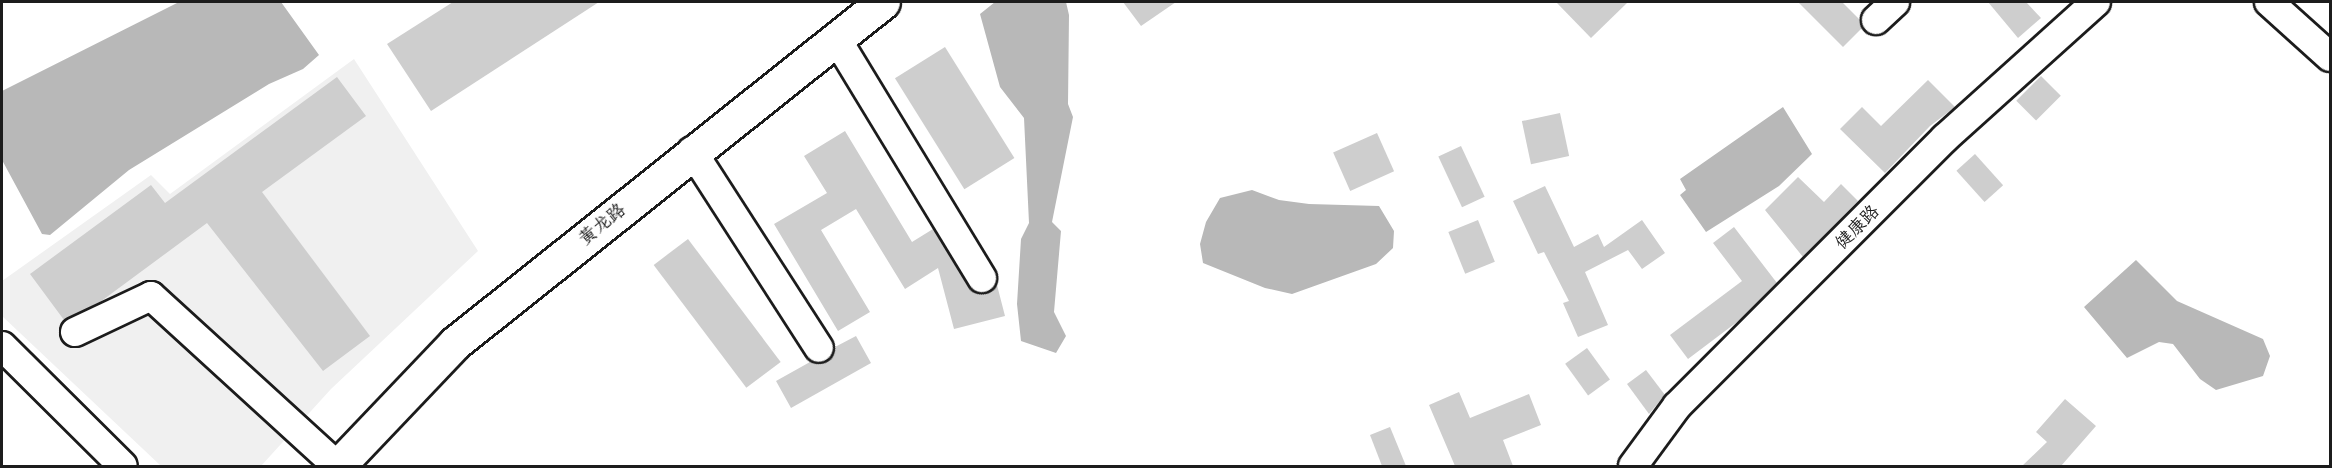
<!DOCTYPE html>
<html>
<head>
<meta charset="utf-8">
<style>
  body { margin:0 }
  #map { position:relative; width:2332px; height:468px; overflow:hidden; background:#fff; font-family:"Patrick Hand","LXGW WenKai TC",sans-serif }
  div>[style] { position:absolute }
  .built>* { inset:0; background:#f0f0f0 }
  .water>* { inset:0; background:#b8b8b8 }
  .building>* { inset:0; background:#cecece; transform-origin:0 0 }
  .roads { filter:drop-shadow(2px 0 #1c1c1c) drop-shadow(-2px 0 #1c1c1c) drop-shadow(0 2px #1c1c1c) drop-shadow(0 -2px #1c1c1c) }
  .minor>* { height:28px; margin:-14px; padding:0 14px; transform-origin:14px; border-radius:14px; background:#fff }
  .major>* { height:33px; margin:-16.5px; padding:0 16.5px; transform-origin:16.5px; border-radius:16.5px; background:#fff }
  span { translate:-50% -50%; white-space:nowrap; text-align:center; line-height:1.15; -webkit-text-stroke:6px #fff; paint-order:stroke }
  .street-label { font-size:18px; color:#1c1c1c }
  .frame { position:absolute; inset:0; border:3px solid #1c1c1c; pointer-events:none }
</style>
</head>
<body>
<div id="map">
  <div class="built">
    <div style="clip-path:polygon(354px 59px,478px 251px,331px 389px,261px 466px,161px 466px,2px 316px,2px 281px,151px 175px,170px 194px)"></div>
  </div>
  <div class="water">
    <div style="clip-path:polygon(179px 2px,281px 2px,319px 55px,303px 69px,269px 84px,129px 170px,50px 235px,42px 234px,2px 160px,2px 91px)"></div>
    <div style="clip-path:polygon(995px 2px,1066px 2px,1069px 15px,1068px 104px,1073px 117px,1052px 222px,1061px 231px,1054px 312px,1066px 336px,1056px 353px,1021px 341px,1017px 304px,1021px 239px,1029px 223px,1024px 118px,1000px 87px,980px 14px)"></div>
    <div style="clip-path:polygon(1783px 107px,1812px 154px,1779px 186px,1706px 232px,1680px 195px,1686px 190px,1680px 179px)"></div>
    <div style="clip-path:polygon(1252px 190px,1279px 200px,1309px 204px,1379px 206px,1394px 231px,1393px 248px,1376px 264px,1292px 294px,1265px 288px,1203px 263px,1200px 244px,1206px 222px,1220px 198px)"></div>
    <div style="clip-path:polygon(2136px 260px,2177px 301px,2263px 339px,2270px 356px,2263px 376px,2216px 390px,2200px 379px,2173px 344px,2159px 342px,2127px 358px,2084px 307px)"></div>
  </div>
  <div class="building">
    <div style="clip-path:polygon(453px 2px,599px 2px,431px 111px,387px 44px)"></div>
    <div style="clip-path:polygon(1123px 2px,1176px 2px,1141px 26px)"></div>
    <div style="clip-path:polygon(1556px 2px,1628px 2px,1591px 38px)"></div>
    <div style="clip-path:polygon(1798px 2px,1842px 2px,1860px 20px,1862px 28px,1843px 47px)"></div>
    <div style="clip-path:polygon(1988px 2px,2026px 2px,2041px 18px,2018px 38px)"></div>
    <div style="left:945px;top:47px;width:131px;height:59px;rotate:58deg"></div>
    <div style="left:2041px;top:76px;width:28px;height:35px;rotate:45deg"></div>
    <div style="clip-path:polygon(337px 77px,366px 116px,262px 192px,370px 336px,323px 371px,207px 223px,100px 302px,64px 320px,30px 274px,151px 185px,165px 203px)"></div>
    <div style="clip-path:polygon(1928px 80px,1955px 107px,1930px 126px,1885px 173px,1840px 129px,1862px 107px,1881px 126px)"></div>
    <div style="left:1560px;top:113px;width:44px;height:39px;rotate:78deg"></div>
    <div style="clip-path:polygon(845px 131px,912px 242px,933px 229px,974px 292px,983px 294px,997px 285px,1005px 316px,954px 329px,938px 268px,905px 289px,856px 209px,821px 230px,870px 312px,838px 331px,774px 224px,827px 193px,804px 156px)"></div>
    <div style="left:1377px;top:133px;width:42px;height:48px;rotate:66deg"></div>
    <div style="left:1461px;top:146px;width:56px;height:25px;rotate:65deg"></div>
    <div style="left:1975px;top:154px;width:42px;height:25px;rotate:48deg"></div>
    <div style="clip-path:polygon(1798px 177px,1824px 202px,1841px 184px,1858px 201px,1803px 257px,1765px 210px)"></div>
    <div style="clip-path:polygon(1545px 186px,1574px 247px,1598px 234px,1604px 247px,1642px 220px,1665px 253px,1642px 269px,1628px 250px,1585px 272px,1608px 325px,1578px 337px,1563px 303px,1569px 301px,1544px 252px,1538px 254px,1513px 201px)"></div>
    <div style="left:1478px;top:220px;width:45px;height:32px;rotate:68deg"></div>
    <div style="clip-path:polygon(1734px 227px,1777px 283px,1741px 319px,1688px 359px,1670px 335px,1742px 281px,1713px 243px)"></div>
    <div style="left:688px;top:239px;width:154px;height:43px;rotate:53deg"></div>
    <div style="clip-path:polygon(856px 336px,871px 363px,791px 408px,776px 381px,810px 362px,827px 362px,835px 347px)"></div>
    <div style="left:1587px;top:348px;width:39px;height:27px;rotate:54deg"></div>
    <div style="clip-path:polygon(1646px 370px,1665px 395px,1649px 414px,1627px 384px)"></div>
    <div style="clip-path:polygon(1459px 392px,1470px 418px,1529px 394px,1541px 425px,1503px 440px,1513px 466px,1455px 466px,1429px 405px)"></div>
    <div style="clip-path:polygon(2065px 399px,2096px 426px,2061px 466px,2022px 466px,2047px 442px,2036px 432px)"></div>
    <div style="clip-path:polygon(1390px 427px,1406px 466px,1382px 466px,1370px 435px)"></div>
  </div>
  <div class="roads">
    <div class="minor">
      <div style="left:2269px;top:2px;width:82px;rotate:42deg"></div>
      <div style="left:1876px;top:20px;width:26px;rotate:-43deg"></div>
      <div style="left:836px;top:38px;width:281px;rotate:58.7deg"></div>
      <div style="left:692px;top:151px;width:234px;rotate:57.2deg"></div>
      <div style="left:75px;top:332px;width:84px;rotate:-25.3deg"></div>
      <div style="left:151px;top:296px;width:252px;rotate:42.4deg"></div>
      <div style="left:2px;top:346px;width:170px;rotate:44.8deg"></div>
      <div style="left:1633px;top:466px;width:74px;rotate:-53.7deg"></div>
      <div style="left:1677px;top:406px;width:379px;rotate:-45deg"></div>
      <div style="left:1945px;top:138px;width:203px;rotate:-42deg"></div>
    </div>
    <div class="major">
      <div style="left:338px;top:466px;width:170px;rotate:-46.4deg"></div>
      <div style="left:455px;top:343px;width:547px;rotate:-38.55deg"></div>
    </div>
  </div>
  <div class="street-label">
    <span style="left:602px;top:224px;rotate:-39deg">黄龙路</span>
    <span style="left:1857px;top:227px;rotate:-45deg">健康路</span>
  </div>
  <div class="frame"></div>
</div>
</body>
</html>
